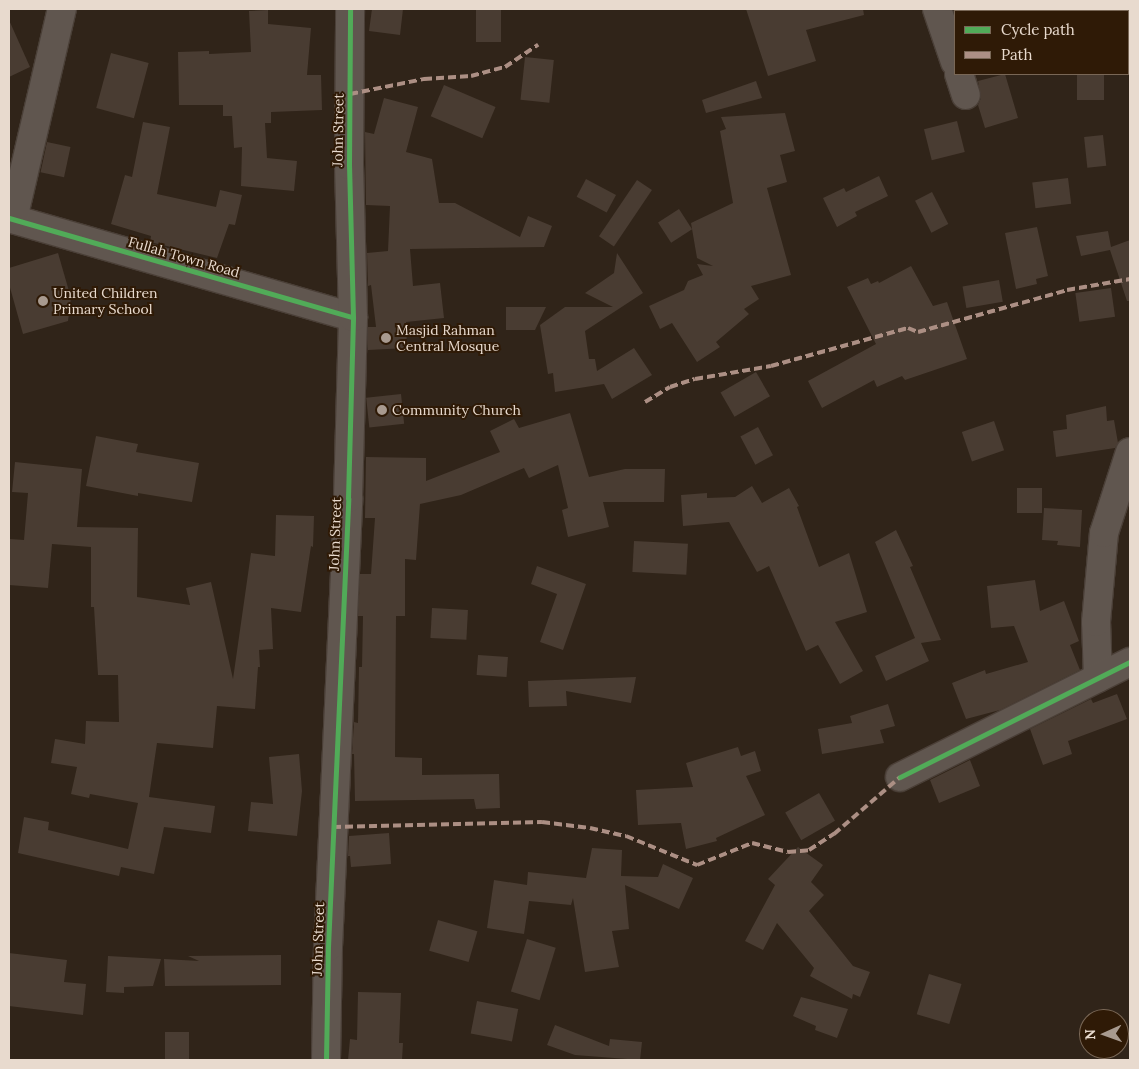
<!DOCTYPE html>
<html>
<head>
<meta charset="utf-8">
<style>
  body { margin:0 }
  #map { position:relative; width:1139px; height:1069px; overflow:hidden; background:#302419; font-family:Lora,serif }
  div>[style] { position:absolute }
  .building>* { inset:0; background:#493c32; transform-origin:0 0 }
  .roads { filter:drop-shadow(1px 0 #4a3f37) drop-shadow(-1px 0 #4a3f37) drop-shadow(0 1px #4a3f37) drop-shadow(0 -1px #4a3f37) }
  .minor>* { height:28px; margin:-14px; padding:0 14px; transform-origin:14px; border-radius:14px; background:#60564f }
  .quiet>* { height:4px; margin-top:-2px; transform-origin:0; background:repeating-linear-gradient(90deg,#ac8f84 0 8px,transparent 0 12px) }
  .cycleway>* { height:5px; margin:-2.5px; padding:0 2.5px; transform-origin:2.5px; border-radius:2.5px; background:#51ab58 }
  .dots>* { width:14px; height:14px; translate:-50% -50%; box-sizing:border-box; border:2px solid #2f1a06; border-radius:50% }
  span { translate:-50% -50%; white-space:nowrap; text-align:center; line-height:1.15; -webkit-text-stroke:4px #2f1a06; paint-order:stroke }
  .street-label { font-size:14px; color:#e8dace }
  .poi-label { font-size:14px; color:#e8dace }
  .left { translate:0 -50%; text-align:left }
  .frame { position:absolute; inset:0; border:10px solid #e8dace; pointer-events:none }
  .legend { position:absolute; left:954px; top:10px; width:175px; height:65px; box-sizing:border-box; background:#2f1a06; border:1px solid #796756; margin:0; padding:6px 9px; list-style:none; font-size:15px; color:#e8dace }
  .legend li { display:flex; align-items:center; gap:10px; height:25px }
  .legend b { width:25px; border:1px solid #796756 }
  .north { position:absolute; left:1079px; top:1009px; width:50px; height:50px; box-sizing:border-box; background:#2f1a06; border:1px solid #796756; border-radius:50%; rotate:268deg; font-size:14px; font-weight:700; line-height:20px; text-align:center; color:#e8dace }
  .north::after { content:''; display:block; margin:auto; width:18px; height:22px; background:#a89a8f; clip-path:polygon(50% 0,100% 100%,50% 72%,0 100%) }
</style>
</head>
<body>
<div id="map">
  <div class="building">
    <div style="clip-path:polygon(372px 9px,403px 9px,400px 35px,369px 31px)"></div>
    <div style="left:476px;top:9px;width:25px;height:33px"></div>
    <div style="clip-path:polygon(746px 9px,863px 9px,864px 15px,806px 30px,816px 61px,768px 76px)"></div>
    <div style="clip-path:polygon(268px 10px,268px 24px,311px 28px,307px 75px,321px 75px,322px 110px,271px 112px,271px 123px,265px 123px,267px 158px,297px 161px,294px 191px,241px 186px,242px 147px,234px 148px,232px 116px,223px 116px,223px 105px,179px 105px,178px 52px,209px 51px,209px 54px,251px 52px,249px 11px)"></div>
    <div style="clip-path:polygon(9px 20px,30px 67px,9px 77px)"></div>
    <div style="left:111px;top:53px;width:39px;height:57px;rotate:15deg"></div>
    <div style="left:525px;top:57px;width:29px;height:43px;rotate:6deg"></div>
    <div style="clip-path:polygon(1005px 74px,1018px 118px,985px 128px,978px 105px,981px 98px,978px 81px)"></div>
    <div style="left:1077px;top:74px;width:27px;height:26px"></div>
    <div style="clip-path:polygon(756px 81px,762px 98px,706px 113px,702px 100px)"></div>
    <div style="left:444px;top:85px;width:56px;height:34px;rotate:23deg"></div>
    <div style="clip-path:polygon(384px 98px,418px 107px,406px 152px,432px 159px,439px 203px,455px 203px,520px 237px,528px 216px,552px 226px,544px 247px,410px 249px,413px 286px,440px 283px,444px 318px,406px 322px,407px 348px,368px 350px,368px 327px,376px 327px,371px 285px,368px 286px,367px 253px,388px 251px,390px 206px,366px 205px,365px 132px,374px 134px)"></div>
    <div style="clip-path:polygon(785px 113px,795px 151px,780px 155px,787px 182px,767px 188px,791px 275px,751px 286px,759px 299px,744px 309px,749px 314px,716px 342px,720px 347px,697px 362px,672px 323px,660px 329px,649px 306px,684px 290px,688px 281px,703px 275px,697px 264px,713px 266px,697px 258px,691px 223px,733px 203px,720px 131px,726px 129px,721px 117px)"></div>
    <div style="left:957px;top:121px;width:32px;height:34px;rotate:76deg"></div>
    <div style="clip-path:polygon(143px 122px,170px 127px,157px 194px,216px 207px,220px 190px,242px 195px,235px 225px,229px 224px,217px 258px,150px 242px,151px 236px,111px 224px,125px 175px,132px 177px)"></div>
    <div style="left:1103px;top:135px;width:31px;height:19px;rotate:84deg"></div>
    <div style="left:47px;top:142px;width:24px;height:31px;rotate:12deg"></div>
    <div style="clip-path:polygon(879px 176px,888px 196px,855px 212px,857px 216px,837px 227px,823px 198px,844px 188px,846px 192px)"></div>
    <div style="left:1068px;top:178px;width:26px;height:36px;rotate:83deg"></div>
    <div style="left:586px;top:179px;width:34px;height:20px;rotate:28deg"></div>
    <div style="left:637px;top:180px;width:18px;height:68px;rotate:34deg"></div>
    <div style="left:932px;top:192px;width:36px;height:19px;rotate:63deg"></div>
    <div style="left:679px;top:209px;width:24px;height:25px;rotate:57deg"></div>
    <div style="clip-path:polygon(1037px 227px,1048px 276px,1036px 279px,1037px 284px,1016px 289px,1005px 233px)"></div>
    <div style="clip-path:polygon(1108px 231px,1111px 247px,1130px 240px,1130px 301px,1127px 301px,1110px 250px,1081px 256px,1076px 236px)"></div>
    <div style="clip-path:polygon(58px 253px,71px 298px,68px 321px,23px 334px,9px 284px,9px 268px)"></div>
    <div style="clip-path:polygon(617px 253px,643px 293px,585px 331px,589px 359px,595px 359px,597px 371px,634px 348px,652px 375px,612px 399px,604px 384px,555px 392px,553px 373px,548px 374px,540px 325px,565px 307px,613px 307px,585px 293px,614px 273px)"></div>
    <div style="clip-path:polygon(911px 266px,933px 306px,947px 302px,967px 359px,905px 380px,902px 376px,877px 387px,874px 380px,822px 408px,808px 381px,876px 344px,847px 287px,868px 278px,871px 284px,878px 281px,879px 283px)"></div>
    <div style="left:999px;top:280px;width:22px;height:37px;rotate:80deg"></div>
    <div style="left:1111px;top:288px;width:29px;height:36px;rotate:82deg"></div>
    <div style="clip-path:polygon(506px 307px,546px 307px,535px 330px,506px 330px)"></div>
    <div style="left:756px;top:372px;width:28px;height:41px;rotate:60deg"></div>
    <div style="left:401px;top:394px;width:30px;height:35px;rotate:84deg"></div>
    <div style="clip-path:polygon(1106px 406px,1107px 421px,1114px 420px,1118px 443px,1115px 448px,1056px 457px,1053px 431px,1067px 429px,1066px 415px)"></div>
    <div style="clip-path:polygon(570px 413px,589px 477px,625px 469px,665px 469px,664px 502px,603px 502px,609px 527px,568px 537px,562px 510px,568px 508px,558px 465px,529px 478px,524px 468px,461px 495px,420px 504px,416px 560px,405px 559px,405px 616px,396px 616px,395px 757px,422px 758px,422px 775px,499px 774px,500px 808px,476px 809px,474px 799px,355px 801px,354px 754px,352px 754px,354px 722px,358px 723px,359px 667px,362px 667px,363px 616px,358px 616px,360px 574px,371px 574px,375px 518px,365px 518px,366px 457px,426px 458px,426px 481px,500px 452px,490px 431px,514px 419px,519px 428px)"></div>
    <div style="left:994px;top:421px;width:31px;height:34px;rotate:71deg"></div>
    <div style="left:758px;top:427px;width:32px;height:20px;rotate:62deg"></div>
    <div style="clip-path:polygon(96px 436px,138px 444px,136px 452px,199px 463px,192px 502px,138px 493px,138px 496px,86px 486px)"></div>
    <div style="clip-path:polygon(15px 462px,82px 469px,77px 527px,138px 528px,137px 597px,190px 605px,186px 588px,211px 582px,233px 679px,251px 553px,275px 556px,276px 515px,314px 516px,313px 547px,311px 546px,301px 612px,271px 608px,273px 649px,259px 650px,260px 667px,258px 667px,255px 709px,217px 706px,213px 748px,157px 743px,149px 797px,215px 806px,211px 833px,164px 827px,154px 874px,121px 867px,119px 876px,18px 853px,24px 817px,49px 822px,48px 830px,128px 849px,138px 803px,90px 794px,89px 798px,71px 794px,77px 767px,51px 763px,55px 739px,85px 744px,86px 721px,119px 722px,118px 675px,98px 675px,94px 607px,91px 607px,91px 547px,52px 544px,48px 588px,9px 585px,9px 539px,24px 540px,28px 493px,12px 492px)"></div>
    <div style="clip-path:polygon(752px 486px,762px 503px,789px 488px,799px 506px,797px 507px,819px 567px,849px 553px,867px 612px,835px 622px,863px 671px,840px 684px,818px 645px,806px 651px,769px 566px,757px 572px,729px 522px,683px 526px,681px 495px,707px 493px,707px 498px,735px 497px)"></div>
    <div style="left:1017px;top:488px;width:25px;height:25px"></div>
    <div style="clip-path:polygon(1044px 508px,1082px 510px,1080px 547px,1057px 545px,1058px 541px,1042px 540px)"></div>
    <div style="clip-path:polygon(896px 530px,913px 566px,910px 567px,941px 640px,921px 643px,929px 661px,886px 681px,875px 656px,915px 638px,875px 542px)"></div>
    <div style="left:634px;top:541px;width:54px;height:31px;rotate:3deg"></div>
    <div style="clip-path:polygon(537px 566px,586px 584px,563px 650px,540px 642px,557px 594px,531px 584px)"></div>
    <div style="clip-path:polygon(1035px 580px,1040px 611px,1064px 601px,1079px 641px,1070px 645px,1080px 670px,1000px 710px,966px 719px,952px 683px,985px 670px,986px 674px,1028px 662px,1014px 626px,991px 628px,987px 586px)"></div>
    <div style="left:432px;top:608px;width:36px;height:30px;rotate:3deg"></div>
    <div style="left:478px;top:655px;width:30px;height:20px;rotate:4deg"></div>
    <div style="clip-path:polygon(636px 677px,631px 703px,566px 691px,567px 706px,529px 707px,528px 681px)"></div>
    <div style="clip-path:polygon(1117px 694px,1127px 719px,1068px 741px,1072px 754px,1043px 765px,1030px 729px,1091px 699px,1093px 703px)"></div>
    <div style="clip-path:polygon(888px 704px,895px 726px,880px 730px,884px 743px,822px 754px,818px 729px,852px 723px,850px 716px)"></div>
    <div style="clip-path:polygon(738px 747px,741px 756px,755px 751px,761px 771px,746px 776px,765px 815px,716px 838px,717px 841px,686px 849px,681px 823px,638px 825px,636px 790px,693px 787px,686px 763px)"></div>
    <div style="clip-path:polygon(299px 754px,302px 791px,297px 836px,248px 831px,251px 802px,273px 804px,269px 757px)"></div>
    <div style="clip-path:polygon(970px 760px,980px 786px,939px 803px,930px 780px)"></div>
    <div style="left:819px;top:793px;width:32px;height:39px;rotate:60deg"></div>
    <div style="clip-path:polygon(389px 833px,391px 864px,351px 867px,350px 856px,348px 856px,349px 836px)"></div>
    <div style="clip-path:polygon(798px 847px,823px 865px,811px 882px,824px 895px,809px 911px,853px 966px,870px 972px,860px 997px,853px 994px,852px 999px,810px 976px,814px 968px,777px 923px,763px 950px,745px 941px,775px 885px,768px 879px)"></div>
    <div style="clip-path:polygon(592px 848px,622px 850px,621px 876px,658px 877px,663px 864px,693px 878px,679px 909px,625px 885px,629px 929px,612px 931px,619px 967px,585px 972px,573px 898px,571px 905px,529px 901px,524px 934px,487px 928px,494px 880px,527px 885px,528px 872px,586px 878px)"></div>
    <div style="left:438px;top:920px;width:41px;height:32px;rotate:16deg"></div>
    <div style="left:527px;top:939px;width:30px;height:55px;rotate:17deg"></div>
    <div style="clip-path:polygon(9px 953px,67px 960px,64px 982px,86px 984px,83px 1015px,9px 1006px)"></div>
    <div style="clip-path:polygon(281px 955px,281px 985px,165px 986px,164px 959px,199px 961px,188px 956px)"></div>
    <div style="clip-path:polygon(108px 956px,161px 959px,153px 986px,124px 987px,124px 993px,106px 992px)"></div>
    <div style="left:929px;top:974px;width:34px;height:42px;rotate:17deg"></div>
    <div style="clip-path:polygon(358px 992px,401px 993px,399px 1043px,403px 1043px,402px 1060px,348px 1060px,350px 1039px,357px 1040px)"></div>
    <div style="clip-path:polygon(801px 997px,848px 1009px,837px 1038px,815px 1030px,816px 1026px,793px 1016px)"></div>
    <div style="left:477px;top:1001px;width:42px;height:33px;rotate:11deg"></div>
    <div style="clip-path:polygon(555px 1025px,609px 1046px,610px 1039px,642px 1042px,640px 1060px,575px 1055px,547px 1045px)"></div>
    <div style="left:189px;top:1032px;width:28px;height:24px;rotate:90deg"></div>
  </div>
  <div class="roads">
    <div class="minor">
      <div style="left:937px;top:9px;width:56px;rotate:71.2deg"></div>
      <div style="left:959px;top:74px;width:22px;rotate:72deg"></div>
      <div style="left:9px;top:218px;width:358px;rotate:16.1deg"></div>
      <div style="left:13px;top:219px;width:216px;rotate:-76.9deg"></div>
      <div style="left:1098px;top:678px;width:56px;rotate:-92deg"></div>
      <div style="left:1096px;top:622px;width:89px;rotate:-84.9deg"></div>
      <div style="left:1104px;top:533px;width:85px;rotate:-72.2deg"></div>
      <div style="left:900px;top:777px;width:257px;rotate:-26.6deg"></div>
      <div style="left:326px;top:1060px;width:113px;rotate:-89deg"></div>
      <div style="left:328px;top:947px;width:449px;rotate:-87.4deg"></div>
      <div style="left:348px;top:498px;width:181px;rotate:-88.4deg"></div>
      <div style="left:353px;top:317px;width:152px;rotate:-91.5deg"></div>
      <div style="left:349px;top:165px;width:156px;rotate:-89.6deg"></div>
    </div>
  </div>
  <div class="quiet">
    <div style="left:1128px;top:52px;width:2px"></div>
    <div style="left:350px;top:94px;width:76px;rotate:-11.5deg"></div>
    <div style="left:424px;top:79px;width:47px;rotate:-3.7deg"></div>
    <div style="left:471px;top:76px;width:35px;rotate:-15deg"></div>
    <div style="left:505px;top:67px;width:40px;rotate:-34deg"></div>
    <div style="left:645px;top:402px;width:29px;rotate:-31deg"></div>
    <div style="left:670px;top:387px;width:26px;rotate:-18deg"></div>
    <div style="left:695px;top:379px;width:77px;rotate:-9.7deg"></div>
    <div style="left:771px;top:366px;width:142px;rotate:-15.5deg"></div>
    <div style="left:908px;top:328px;width:11px;rotate:22deg"></div>
    <div style="left:918px;top:332px;width:155px;rotate:-15.7deg"></div>
    <div style="left:1067px;top:290px;width:64px;rotate:-9.9deg"></div>
    <div style="left:333px;top:827px;width:209px;rotate:-1.4deg"></div>
    <div style="left:542px;top:822px;width:48px;rotate:7.1deg"></div>
    <div style="left:590px;top:828px;width:37px;rotate:13deg"></div>
    <div style="left:626px;top:836px;width:77px;rotate:22.2deg"></div>
    <div style="left:697px;top:865px;width:59px;rotate:-21.8deg"></div>
    <div style="left:752px;top:843px;width:37px;rotate:14deg"></div>
    <div style="left:788px;top:852px;width:21px;rotate:-5deg"></div>
    <div style="left:809px;top:850px;width:30px;rotate:-33deg"></div>
    <div style="left:834px;top:834px;width:87px;rotate:-40.8deg"></div>
  </div>
  <div class="cycleway">
    <div style="left:9px;top:218px;width:358px;rotate:16.1deg"></div>
    <div style="left:900px;top:777px;width:257px;rotate:-26.6deg"></div>
    <div style="left:326px;top:1060px;width:113px;rotate:-89deg"></div>
    <div style="left:328px;top:947px;width:449px;rotate:-87.4deg"></div>
    <div style="left:348px;top:498px;width:181px;rotate:-88.4deg"></div>
    <div style="left:353px;top:317px;width:152px;rotate:-91.5deg"></div>
    <div style="left:349px;top:165px;width:156px;rotate:-89.6deg"></div>
  </div>
  <div class="dots">
    <div style="left:43px;top:301px;background:#a89a8f"></div>
    <div style="left:386px;top:338px;background:#a89a8f"></div>
    <div style="left:382px;top:410px;background:#a89a8f"></div>
  </div>
  <div class="street-label">
    <span style="left:338px;top:130px;rotate:-89deg">John Street</span>
    <span style="left:184px;top:257px;rotate:16deg">Fullah Town Road</span>
    <span style="left:335px;top:534px;rotate:-88deg">John Street</span>
    <span style="left:318px;top:939px;rotate:-88deg">John Street</span>
  </div>
  <div class="poi-label">
    <span class="left" style="left:53px;top:301px">United Children<br>Primary School</span>
    <span class="left" style="left:396px;top:338px">Masjid Rahman<br>Central Mosque</span>
    <span class="left" style="left:392px;top:410px">Community Church</span>
  </div>
  <div class="frame"></div>
  <ul class="legend">
  <li><b style="height:6px;background:#51ab58"></b>Cycle path</li>
  <li><b style="height:6px;background:#ac8f84"></b>Path</li>
  </ul>
  <div class="north">N</div>
</div>
</body>
</html>
